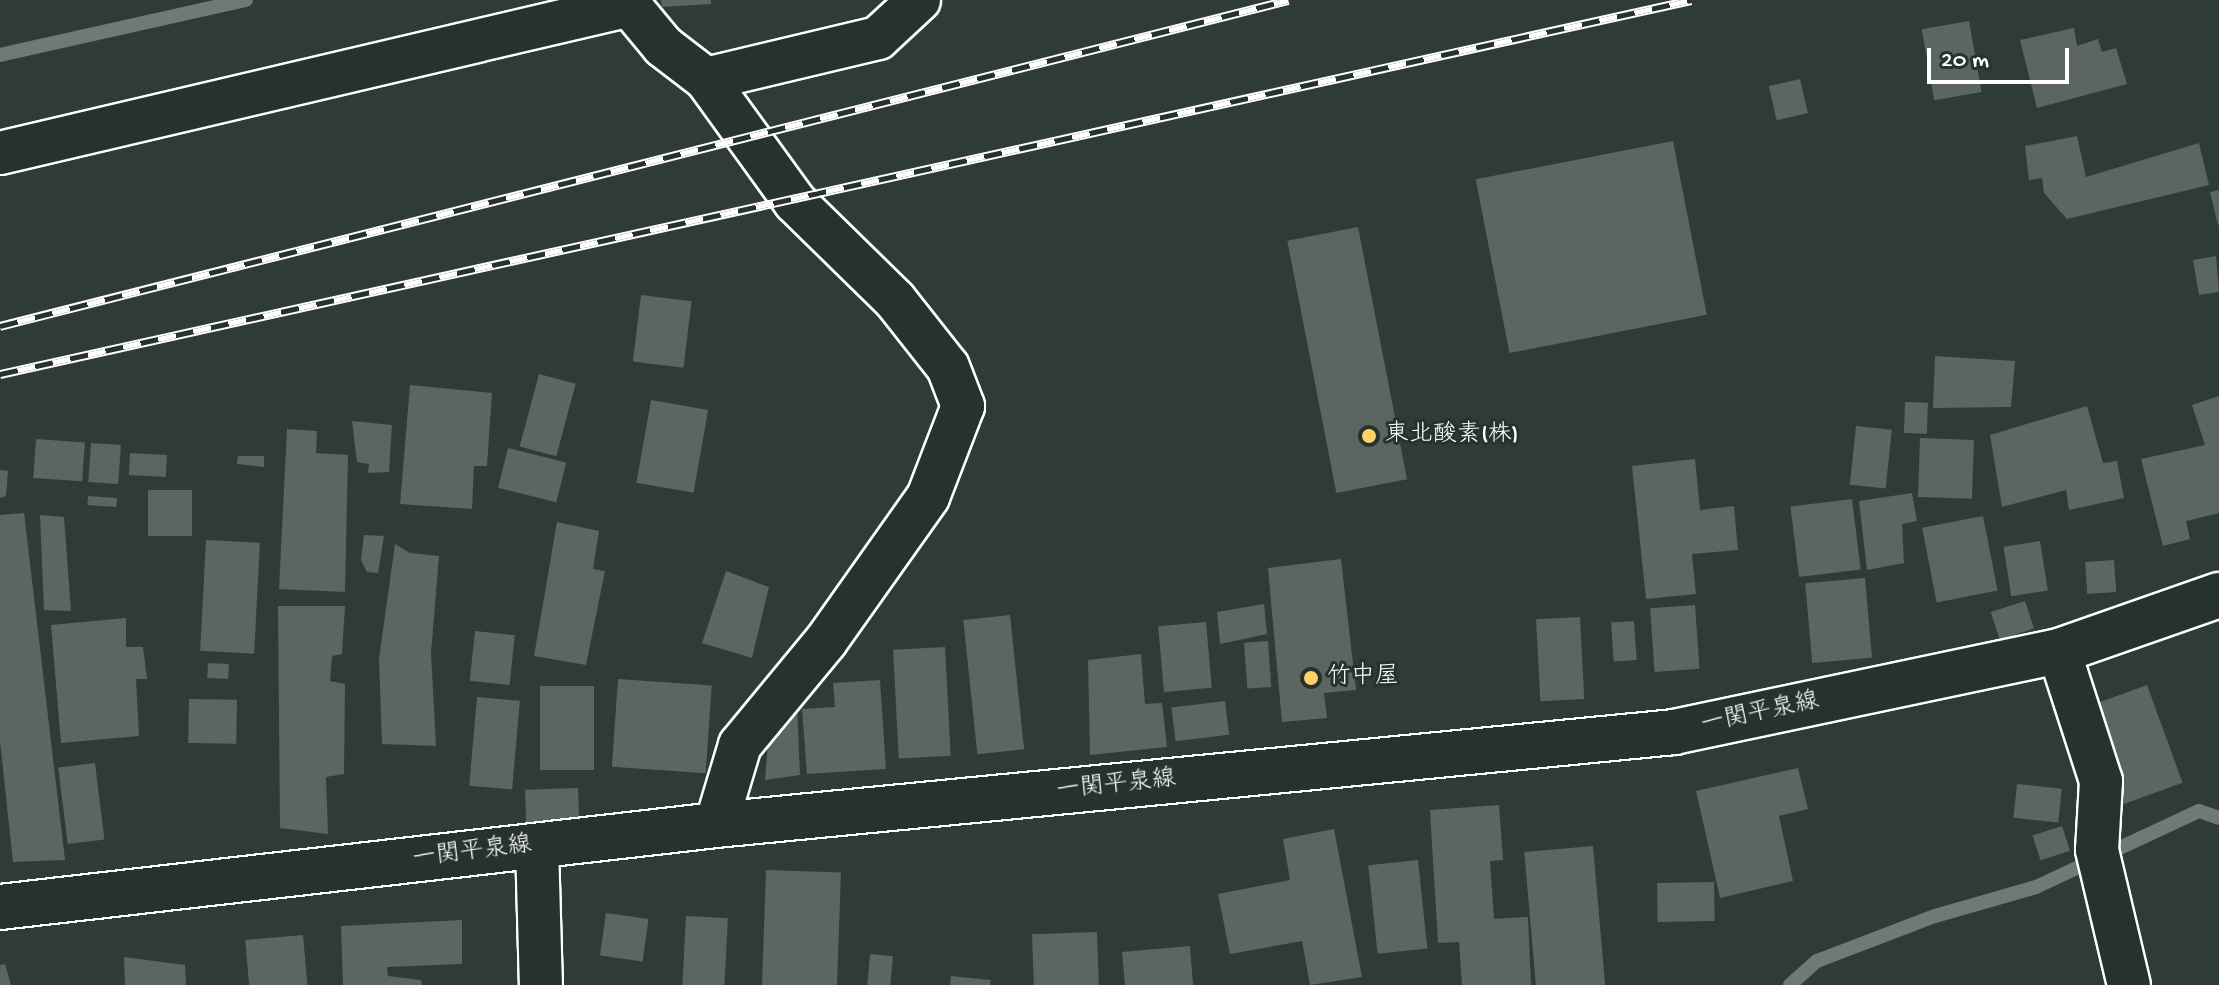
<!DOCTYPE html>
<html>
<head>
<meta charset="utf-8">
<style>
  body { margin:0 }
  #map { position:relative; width:2219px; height:985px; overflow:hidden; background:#2f3b35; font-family:"Gochi Hand","Klee One",sans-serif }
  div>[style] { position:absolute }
  .stream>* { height:14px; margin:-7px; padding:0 7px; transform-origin:7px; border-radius:7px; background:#707975 }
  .building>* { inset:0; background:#5b6661; transform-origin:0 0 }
  .roads { filter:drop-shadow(2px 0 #fff) drop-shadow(-2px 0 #fff) drop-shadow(0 2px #fff) drop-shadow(0 -2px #fff) }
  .street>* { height:42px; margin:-21px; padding:0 21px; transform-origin:21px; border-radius:21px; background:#26332d }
  .secondary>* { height:44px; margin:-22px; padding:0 22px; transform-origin:22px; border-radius:22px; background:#26332d }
  .rail>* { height:9px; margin-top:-4.5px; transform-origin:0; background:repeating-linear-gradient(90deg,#26332d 0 18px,#fff 0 36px); box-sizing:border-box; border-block:2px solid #fff }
  .dots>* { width:22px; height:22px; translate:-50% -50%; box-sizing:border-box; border:4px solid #26332d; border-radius:50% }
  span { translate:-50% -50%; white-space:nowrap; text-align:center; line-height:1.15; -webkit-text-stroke:6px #26332d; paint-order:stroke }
  .poi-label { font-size:24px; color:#fff }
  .left { translate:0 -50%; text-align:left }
  .street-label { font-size:24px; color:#fff }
  .scale { position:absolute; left:1927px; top:48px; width:142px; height:36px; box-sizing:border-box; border:4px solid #fff; border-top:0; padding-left:10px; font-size:24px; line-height:28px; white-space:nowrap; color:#fff; -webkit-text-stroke:6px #26332d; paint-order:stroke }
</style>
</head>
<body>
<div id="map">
  <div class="stream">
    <div style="left:0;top:55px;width:252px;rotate:-12.6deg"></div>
    <div style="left:1790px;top:985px;width:36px;rotate:-42deg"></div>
    <div style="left:1817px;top:961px;width:126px;rotate:-20.9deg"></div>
    <div style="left:1935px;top:916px;width:105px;rotate:-16deg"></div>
    <div style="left:2036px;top:887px;width:180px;rotate:-25deg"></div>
    <div style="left:2199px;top:811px;width:21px;rotate:19deg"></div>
  </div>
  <div class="building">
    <div style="clip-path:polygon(661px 0,711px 0,711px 4px,662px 7px)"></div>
    <div style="left:1969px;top:21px;width:72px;height:48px;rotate:80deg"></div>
    <div style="clip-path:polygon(2074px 28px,2077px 46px,2098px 39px,2102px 52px,2116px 48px,2127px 84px,2037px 108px,2020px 40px)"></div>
    <div style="left:1800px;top:79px;width:35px;height:32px;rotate:77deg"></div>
    <div style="clip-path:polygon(2077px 136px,2086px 177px,2199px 143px,2209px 185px,2067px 219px,2044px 193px,2042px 178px,2029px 180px,2025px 146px)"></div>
    <div style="left:1673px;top:141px;width:177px;height:201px;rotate:79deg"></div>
    <div style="clip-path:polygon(2219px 190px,2219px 225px,2218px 225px,2210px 192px)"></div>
    <div style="left:1358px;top:227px;width:257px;height:72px;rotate:79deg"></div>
    <div style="clip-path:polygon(2216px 256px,2219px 292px,2199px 295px,2193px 260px)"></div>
    <div style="left:641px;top:295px;width:51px;height:67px;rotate:7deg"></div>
    <div style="clip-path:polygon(1935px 356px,2015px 361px,2011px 407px,1933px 408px)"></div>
    <div style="left:539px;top:374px;width:38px;height:75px;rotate:15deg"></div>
    <div style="clip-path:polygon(410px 385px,492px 393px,487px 466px,474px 466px,472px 509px,400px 504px)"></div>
    <div style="clip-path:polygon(2219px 396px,2219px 513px,2186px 521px,2190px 539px,2163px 546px,2141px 459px,2205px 445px,2192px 405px)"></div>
    <div style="left:651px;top:400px;width:58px;height:84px;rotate:10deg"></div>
    <div style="left:1905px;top:402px;width:23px;height:31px;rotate:2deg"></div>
    <div style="clip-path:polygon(2087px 406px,2103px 463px,2117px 461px,2124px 498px,2069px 510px,2066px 490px,2002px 507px,1990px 435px)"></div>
    <div style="clip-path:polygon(352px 421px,392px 425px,389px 472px,368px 473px,369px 464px,357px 462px)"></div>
    <div style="left:1856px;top:426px;width:36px;height:59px;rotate:6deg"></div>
    <div style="clip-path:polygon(287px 429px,317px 431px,316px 453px,348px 455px,345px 592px,279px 589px)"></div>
    <div style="left:1920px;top:438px;width:54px;height:59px;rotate:2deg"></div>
    <div style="left:36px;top:439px;width:49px;height:39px;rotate:4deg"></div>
    <div style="left:91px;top:443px;width:30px;height:39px;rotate:4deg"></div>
    <div style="left:508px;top:448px;width:60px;height:41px;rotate:14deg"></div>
    <div style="left:130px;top:453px;width:37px;height:22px;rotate:3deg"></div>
    <div style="clip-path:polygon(238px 456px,264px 456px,264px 467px,237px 464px)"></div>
    <div style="clip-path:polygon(1695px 459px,1700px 510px,1734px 506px,1738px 550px,1692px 554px,1696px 594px,1646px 599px,1632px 466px)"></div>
    <div style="clip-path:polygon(0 470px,8px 471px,6px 496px,0 498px)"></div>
    <div style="left:148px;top:490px;width:44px;height:46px"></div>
    <div style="clip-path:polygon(1912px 493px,1917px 521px,1902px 524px,1904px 563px,1867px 570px,1859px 501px)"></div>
    <div style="left:88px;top:496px;width:29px;height:9px;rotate:4deg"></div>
    <div style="left:1852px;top:499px;width:71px;height:62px;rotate:83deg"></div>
    <div style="clip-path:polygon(24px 513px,65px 860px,13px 862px,0 741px,0 515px)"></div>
    <div style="clip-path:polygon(40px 515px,64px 517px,71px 611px,44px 610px)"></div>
    <div style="left:1983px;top:516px;width:76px;height:62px;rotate:79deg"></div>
    <div style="clip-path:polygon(557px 522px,599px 531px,593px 569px,605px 571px,586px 665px,534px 656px)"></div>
    <div style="clip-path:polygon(364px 535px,384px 536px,378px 573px,367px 572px,361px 560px)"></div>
    <div style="left:206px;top:540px;width:54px;height:111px;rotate:3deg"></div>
    <div style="left:2040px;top:541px;width:50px;height:37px;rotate:81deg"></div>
    <div style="clip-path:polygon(395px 544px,410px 553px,439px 556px,431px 653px,436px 746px,382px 744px,379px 659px)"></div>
    <div style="clip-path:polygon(1341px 559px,1356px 690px,1324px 693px,1327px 718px,1282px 722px,1268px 568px)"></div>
    <div style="left:2114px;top:560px;width:32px;height:29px;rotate:86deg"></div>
    <div style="clip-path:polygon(726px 571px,769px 587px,752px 658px,702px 643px)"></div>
    <div style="left:1865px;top:578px;width:80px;height:60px;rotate:85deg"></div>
    <div style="left:2025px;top:601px;width:29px;height:36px;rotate:72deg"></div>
    <div style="clip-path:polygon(1264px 604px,1267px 634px,1220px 644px,1217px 612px)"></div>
    <div style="left:1695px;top:605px;width:64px;height:45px;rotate:86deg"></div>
    <div style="clip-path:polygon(278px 606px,345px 606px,342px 654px,332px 656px,330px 681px,345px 684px,344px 774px,326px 777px,328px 834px,280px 828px)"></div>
    <div style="left:1010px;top:615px;width:135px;height:47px;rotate:84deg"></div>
    <div style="left:1580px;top:617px;width:82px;height:44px;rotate:87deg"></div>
    <div style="clip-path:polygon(126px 618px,126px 647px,143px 647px,147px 679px,136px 679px,139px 736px,61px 743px,51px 625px)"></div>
    <div style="left:1634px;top:621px;width:39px;height:23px;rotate:86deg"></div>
    <div style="left:1206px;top:622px;width:66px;height:48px;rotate:85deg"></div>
    <div style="left:475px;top:631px;width:40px;height:50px;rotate:6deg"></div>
    <div style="left:1268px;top:641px;width:46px;height:24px;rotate:86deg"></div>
    <div style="left:945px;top:647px;width:109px;height:52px;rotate:87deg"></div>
    <div style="clip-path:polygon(1141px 654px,1145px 704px,1162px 703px,1167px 747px,1090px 755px,1088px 660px)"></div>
    <div style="left:208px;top:663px;width:21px;height:15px;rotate:3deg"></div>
    <div style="left:618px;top:679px;width:94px;height:88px;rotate:4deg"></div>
    <div style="clip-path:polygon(880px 680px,886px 769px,807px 774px,802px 709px,835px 707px,833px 683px)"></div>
    <div style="left:2147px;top:685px;width:104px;height:63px;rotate:70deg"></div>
    <div style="left:540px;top:686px;width:54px;height:84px"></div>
    <div style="left:477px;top:697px;width:43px;height:89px;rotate:5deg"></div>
    <div style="left:189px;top:699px;width:48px;height:44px;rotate:1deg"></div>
    <div style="left:1225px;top:701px;width:34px;height:54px;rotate:83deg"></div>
    <div style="clip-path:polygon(797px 704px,800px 775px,765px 780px,769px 731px)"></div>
    <div style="left:95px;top:763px;width:77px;height:37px;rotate:83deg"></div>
    <div style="clip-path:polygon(1798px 768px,1808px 809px,1779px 816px,1793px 881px,1720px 898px,1696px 791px)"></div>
    <div style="left:2017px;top:784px;width:45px;height:34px;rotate:6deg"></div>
    <div style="left:578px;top:788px;width:38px;height:53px;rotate:88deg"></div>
    <div style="clip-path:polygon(1499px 805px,1503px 860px,1490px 861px,1494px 919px,1528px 917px,1531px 985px,1462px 985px,1459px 942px,1438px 943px,1430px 810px)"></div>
    <div style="left:2062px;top:826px;width:26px;height:31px;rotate:72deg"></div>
    <div style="clip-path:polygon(1334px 829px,1362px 977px,1310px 985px,1302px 941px,1230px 954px,1218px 894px,1290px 880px,1283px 839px)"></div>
    <div style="left:1593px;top:846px;width:140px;height:69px;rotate:85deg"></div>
    <div style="left:1418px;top:860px;width:89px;height:50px;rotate:84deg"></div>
    <div style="left:766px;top:870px;width:75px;height:115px;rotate:2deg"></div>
    <div style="left:1714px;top:882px;width:39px;height:57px;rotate:89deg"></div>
    <div style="left:606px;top:913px;width:43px;height:43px;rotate:8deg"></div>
    <div style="left:686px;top:916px;width:42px;height:69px;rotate:3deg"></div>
    <div style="clip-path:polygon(462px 920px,462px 964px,387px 967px,388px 976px,421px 980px,422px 985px,343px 985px,341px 926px)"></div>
    <div style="left:1097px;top:932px;width:53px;height:65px;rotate:88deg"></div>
    <div style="left:303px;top:935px;width:50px;height:58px;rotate:85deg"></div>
    <div style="clip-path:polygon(1190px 946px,1193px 985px,1125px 985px,1122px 952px)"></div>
    <div style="left:870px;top:954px;width:23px;height:31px;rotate:5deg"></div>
    <div style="clip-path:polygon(124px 957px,185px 965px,186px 985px,125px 985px)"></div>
    <div style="clip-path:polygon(5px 964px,11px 985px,0 985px,0 965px)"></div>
    <div style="clip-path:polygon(951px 976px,991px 980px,990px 985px,950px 985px)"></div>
  </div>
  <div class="roads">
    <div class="street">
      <div style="left:625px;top:0;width:60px;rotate:50.4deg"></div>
      <div style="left:663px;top:46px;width:54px;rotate:37.5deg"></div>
      <div style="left:706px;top:79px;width:152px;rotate:54.1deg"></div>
      <div style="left:795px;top:202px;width:140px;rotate:44.4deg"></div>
      <div style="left:895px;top:300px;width:85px;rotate:51.7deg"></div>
      <div style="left:948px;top:367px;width:42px;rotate:69deg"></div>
      <div style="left:963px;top:406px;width:97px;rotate:111deg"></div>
      <div style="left:928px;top:497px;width:176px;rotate:125.3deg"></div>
      <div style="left:826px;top:641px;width:135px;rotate:129.6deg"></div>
      <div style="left:740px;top:745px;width:84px;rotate:106.7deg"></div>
      <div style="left:706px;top:79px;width:177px;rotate:-13.4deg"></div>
      <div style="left:878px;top:38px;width:56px;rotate:-42.8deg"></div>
      <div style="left:0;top:153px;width:643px;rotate:-13.22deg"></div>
      <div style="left:626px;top:6px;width:7px;rotate:-63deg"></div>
      <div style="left:2059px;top:651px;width:137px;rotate:72.1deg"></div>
      <div style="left:2101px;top:781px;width:69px;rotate:93.3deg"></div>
      <div style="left:2097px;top:850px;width:139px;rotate:76.7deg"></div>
      <div style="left:537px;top:845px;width:140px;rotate:88.4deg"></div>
    </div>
    <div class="secondary">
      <div style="left:0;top:907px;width:721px;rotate:-6.53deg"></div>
      <div style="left:716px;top:825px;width:963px;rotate:-5.54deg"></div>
      <div style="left:1674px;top:732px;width:393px;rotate:-11.9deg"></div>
      <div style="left:2059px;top:651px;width:170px;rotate:-19.3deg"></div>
    </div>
  </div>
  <div class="rail">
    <div style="left:0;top:326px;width:1329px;rotate:-14.2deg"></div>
    <div style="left:0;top:374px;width:1732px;rotate:-12.47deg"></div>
  </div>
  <div class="dots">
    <div style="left:1369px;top:436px;background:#ffd166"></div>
    <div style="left:1311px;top:678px;background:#ffd166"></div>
  </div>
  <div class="poi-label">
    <span class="left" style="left:1385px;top:436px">東北酸素(株)</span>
    <span class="left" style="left:1327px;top:678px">竹中屋</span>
  </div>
  <div class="street-label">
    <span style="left:1760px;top:714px;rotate:-12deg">一関平泉線</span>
    <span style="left:1116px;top:786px;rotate:-6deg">一関平泉線</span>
    <span style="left:472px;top:853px;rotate:-7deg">一関平泉線</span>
  </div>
  <div class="scale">20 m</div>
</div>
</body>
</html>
